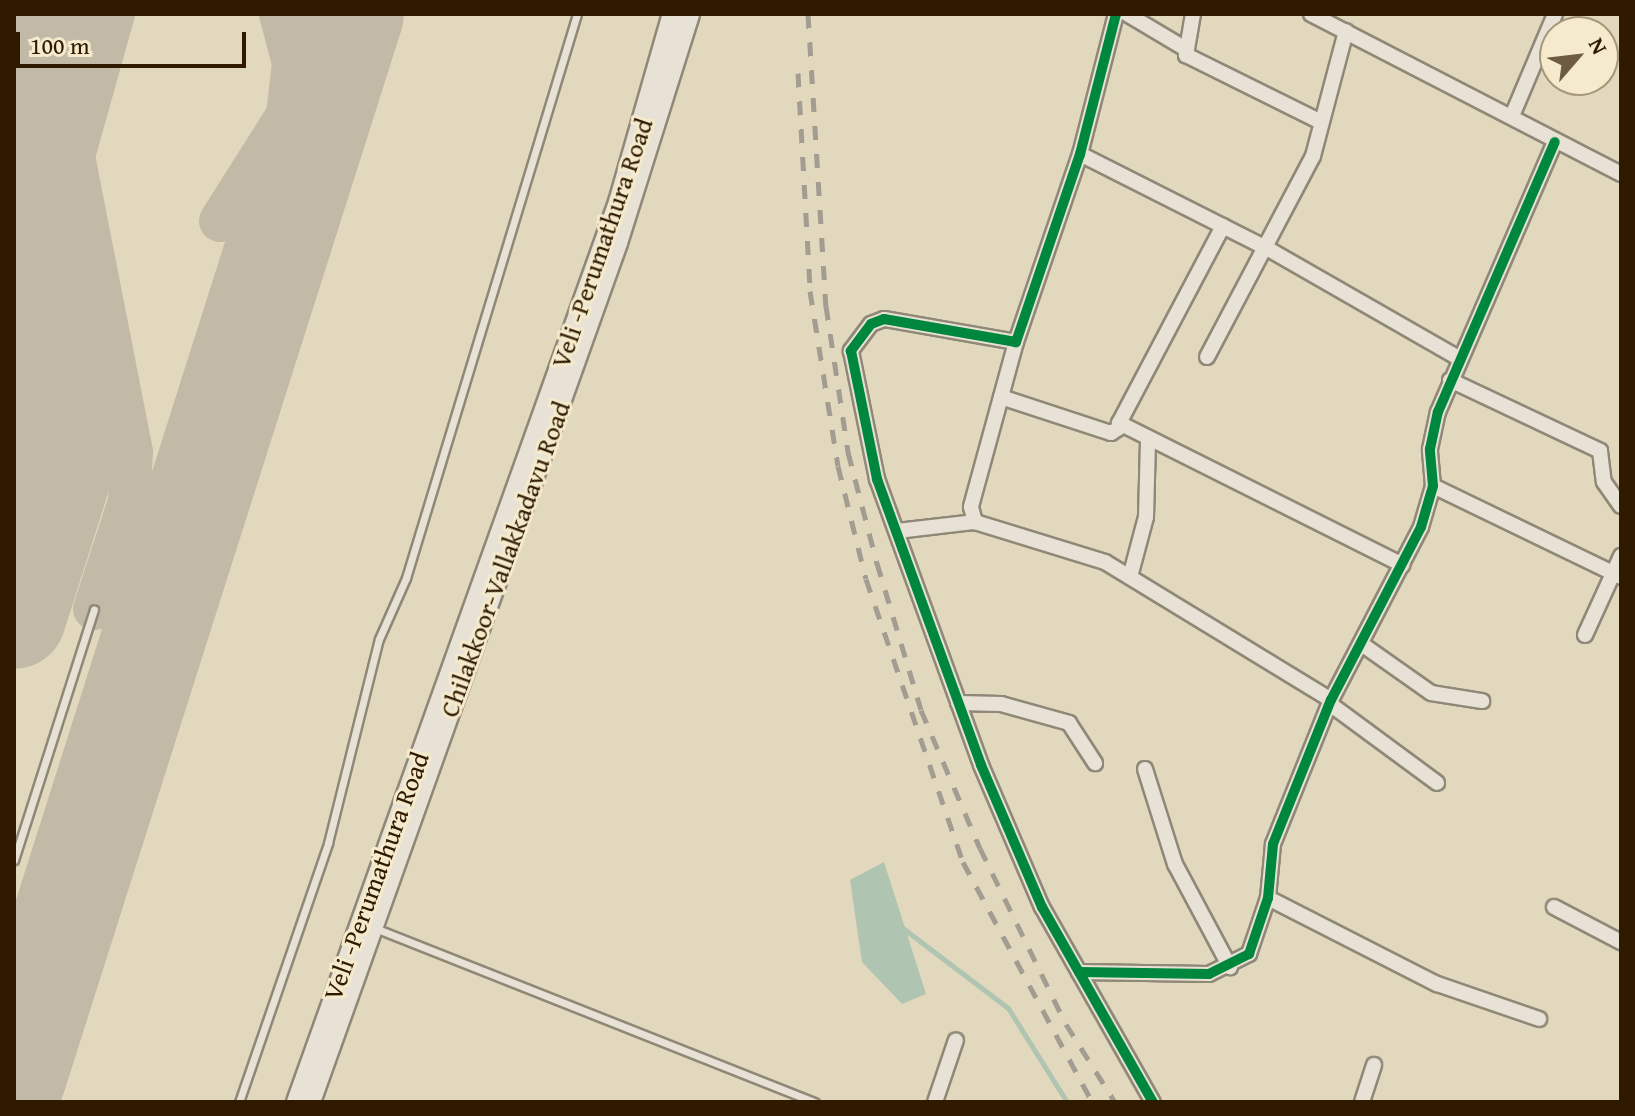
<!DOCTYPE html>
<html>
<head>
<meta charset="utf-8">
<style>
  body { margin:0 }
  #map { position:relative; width:1635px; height:1116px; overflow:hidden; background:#e1d8be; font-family:"Gentium Book Plus",serif }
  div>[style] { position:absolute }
  .water>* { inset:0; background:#afc5b1 }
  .stream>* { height:5px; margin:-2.5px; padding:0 2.5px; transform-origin:2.5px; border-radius:2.5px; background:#afc5b1 }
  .taxiway>* { height:42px; margin:-21px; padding:0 21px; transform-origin:21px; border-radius:21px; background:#c2baa7 }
  .runway>* { height:104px; margin:-52px; padding:0 52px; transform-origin:52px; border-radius:52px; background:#c2baa7 }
  .roads { filter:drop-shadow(2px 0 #908877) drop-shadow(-2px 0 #908877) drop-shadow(0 2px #908877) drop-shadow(0 -2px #908877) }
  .service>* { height:7px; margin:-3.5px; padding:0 3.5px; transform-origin:3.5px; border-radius:3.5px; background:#e7e2d5 }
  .minor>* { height:14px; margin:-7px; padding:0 7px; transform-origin:7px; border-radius:7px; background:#e7e2d5 }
  .secondary>* { height:18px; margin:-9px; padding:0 9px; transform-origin:9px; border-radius:9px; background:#e7e2d5 }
  .rail>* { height:5px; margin-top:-2.5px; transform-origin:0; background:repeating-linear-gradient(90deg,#a39c90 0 14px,transparent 0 28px) }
  .cycleway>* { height:10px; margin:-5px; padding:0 5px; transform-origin:5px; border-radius:5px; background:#00873e }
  span { translate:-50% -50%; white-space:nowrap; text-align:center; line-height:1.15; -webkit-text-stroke:6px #f5eacc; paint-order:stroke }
  .street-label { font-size:26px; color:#2f1a00 }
  .frame { position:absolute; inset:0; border:16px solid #2f1a00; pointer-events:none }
  .north { position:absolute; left:1539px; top:16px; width:80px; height:80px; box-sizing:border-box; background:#f5eacc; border:2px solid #a6977a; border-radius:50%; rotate:62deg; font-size:22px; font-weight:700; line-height:32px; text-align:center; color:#2f1a00 }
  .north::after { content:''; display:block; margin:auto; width:28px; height:36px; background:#6d5c42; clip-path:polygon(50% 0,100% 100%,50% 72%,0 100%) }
  .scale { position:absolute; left:16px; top:32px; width:230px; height:36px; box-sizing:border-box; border:4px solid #2f1a00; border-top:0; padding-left:10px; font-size:24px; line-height:28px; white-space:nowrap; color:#2f1a00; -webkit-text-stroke:6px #f5eacc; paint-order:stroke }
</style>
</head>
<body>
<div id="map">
  <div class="water">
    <div style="clip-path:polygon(884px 862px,926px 994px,902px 1004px,862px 962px,850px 880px)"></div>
  </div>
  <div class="stream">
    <div style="left:900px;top:926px;width:136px;rotate:37.2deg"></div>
    <div style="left:1008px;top:1008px;width:111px;rotate:57.9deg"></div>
  </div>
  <div class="taxiway">
    <div style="left:220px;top:221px;width:125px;rotate:-57.7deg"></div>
    <div style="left:287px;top:115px;width:52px;rotate:-83.4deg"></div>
    <div style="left:293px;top:63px;width:51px;rotate:-104.9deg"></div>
    <div style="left:94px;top:609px;width:114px;rotate:-72deg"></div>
    <div style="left:129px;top:501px;width:49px;rotate:-86.5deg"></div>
    <div style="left:132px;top:452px;width:302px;rotate:-101.1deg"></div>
    <div style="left:74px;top:156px;width:148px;rotate:-74.3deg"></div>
  </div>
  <div class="runway">
    <div style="left:14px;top:21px;width:45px;rotate:26.6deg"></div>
    <div style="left:54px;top:41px;width:120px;rotate:108.4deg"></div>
    <div style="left:16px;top:155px;width:300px;rotate:80.2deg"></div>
    <div style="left:67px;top:451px;width:174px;rotate:107.7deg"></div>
    <div style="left:14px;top:1078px;width:1116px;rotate:-72.38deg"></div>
  </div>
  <div class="roads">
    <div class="service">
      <div style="left:14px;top:860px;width:263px;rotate:-72.3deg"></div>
      <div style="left:375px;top:928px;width:473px;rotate:21.6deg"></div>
      <div style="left:239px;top:1102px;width:274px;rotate:-71deg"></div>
      <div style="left:328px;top:843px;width:210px;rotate:-76deg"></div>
      <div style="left:379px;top:639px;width:67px;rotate:-66.1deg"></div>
      <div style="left:406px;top:578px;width:589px;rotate:-73.13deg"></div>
    </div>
    <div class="minor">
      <div style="left:1116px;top:14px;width:145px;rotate:104.4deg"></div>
      <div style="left:1080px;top:154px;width:199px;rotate:108.8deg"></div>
      <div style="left:1016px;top:342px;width:134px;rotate:-170.1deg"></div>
      <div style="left:884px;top:319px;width:14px;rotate:159deg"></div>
      <div style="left:871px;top:324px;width:34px;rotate:127deg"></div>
      <div style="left:851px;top:351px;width:131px;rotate:78.5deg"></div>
      <div style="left:877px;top:479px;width:304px;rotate:70deg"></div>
      <div style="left:981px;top:765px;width:155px;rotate:66.8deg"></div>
      <div style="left:1042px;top:907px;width:224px;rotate:60.4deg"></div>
      <div style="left:1127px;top:14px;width:66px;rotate:30.8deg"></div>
      <div style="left:1193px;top:14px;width:42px;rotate:99.7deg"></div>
      <div style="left:1186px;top:55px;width:151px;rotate:26.4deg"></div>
      <div style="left:1311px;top:14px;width:349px;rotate:27.3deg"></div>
      <div style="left:1512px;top:116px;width:111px;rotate:-67.1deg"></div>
      <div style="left:1080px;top:154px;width:213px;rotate:26.8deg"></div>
      <div style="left:1270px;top:250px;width:219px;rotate:29.8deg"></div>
      <div style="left:1223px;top:226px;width:223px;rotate:117.8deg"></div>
      <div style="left:1119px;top:423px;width:317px;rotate:26.6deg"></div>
      <div style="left:1016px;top:342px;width:171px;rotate:105.3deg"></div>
      <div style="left:971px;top:507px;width:16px;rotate:75deg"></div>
      <div style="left:975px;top:522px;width:136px;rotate:17.1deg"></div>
      <div style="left:1105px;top:562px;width:265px;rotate:31.4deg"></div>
      <div style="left:1207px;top:357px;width:227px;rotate:-62.2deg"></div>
      <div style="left:1313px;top:156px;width:129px;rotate:-75.2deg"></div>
      <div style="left:1450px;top:380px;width:166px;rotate:25.3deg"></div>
      <div style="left:1600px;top:451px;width:31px;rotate:83deg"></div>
      <div style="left:1604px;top:482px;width:29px;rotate:55deg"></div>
      <div style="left:1001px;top:397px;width:116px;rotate:18.1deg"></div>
      <div style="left:1111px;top:433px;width:13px;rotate:-32deg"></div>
      <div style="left:1433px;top:486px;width:209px;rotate:25.8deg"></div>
      <div style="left:897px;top:531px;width:79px;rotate:-6.6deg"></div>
      <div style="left:1130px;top:577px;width:62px;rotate:-75.1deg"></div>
      <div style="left:1146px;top:517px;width:79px;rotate:-88.5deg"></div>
      <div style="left:1585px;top:635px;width:87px;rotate:-65.5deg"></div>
      <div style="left:1363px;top:645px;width:83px;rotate:35.2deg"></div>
      <div style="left:1431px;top:693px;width:52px;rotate:8.9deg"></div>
      <div style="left:958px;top:703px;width:43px;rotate:1.3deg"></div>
      <div style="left:1001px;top:704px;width:71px;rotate:15.6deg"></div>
      <div style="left:1069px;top:723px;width:48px;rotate:57deg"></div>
      <div style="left:1330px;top:704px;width:133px;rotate:36.4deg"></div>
      <div style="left:1145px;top:769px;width:100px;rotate:72.5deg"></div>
      <div style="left:1175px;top:864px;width:117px;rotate:61.9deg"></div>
      <div style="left:1268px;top:898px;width:190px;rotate:27deg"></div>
      <div style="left:1437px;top:984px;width:108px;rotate:18.9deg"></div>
      <div style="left:1554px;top:907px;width:76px;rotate:27.6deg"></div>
      <div style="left:1079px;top:972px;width:130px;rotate:0.9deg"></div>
      <div style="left:1209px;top:974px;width:45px;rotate:-26.6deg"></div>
      <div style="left:1249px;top:954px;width:59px;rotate:-71.3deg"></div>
      <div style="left:1268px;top:898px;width:54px;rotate:-84.7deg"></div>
      <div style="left:1273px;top:844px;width:155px;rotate:-68.1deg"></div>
      <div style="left:1331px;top:700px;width:195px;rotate:-62.5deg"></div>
      <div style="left:1421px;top:527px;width:43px;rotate:-73.7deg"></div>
      <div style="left:1433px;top:486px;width:37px;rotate:-95deg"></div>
      <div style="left:1430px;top:449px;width:38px;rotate:-78deg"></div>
      <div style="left:1438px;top:412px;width:294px;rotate:-66.6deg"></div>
      <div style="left:935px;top:1102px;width:65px;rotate:-71.3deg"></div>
      <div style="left:1362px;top:1102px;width:39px;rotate:-72deg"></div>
    </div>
    <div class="secondary">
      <div style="left:296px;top:1102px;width:956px;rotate:-70.31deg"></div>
      <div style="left:618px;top:202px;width:196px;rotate:-74deg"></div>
      <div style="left:311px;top:1102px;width:912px;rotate:-70.33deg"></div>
      <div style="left:618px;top:243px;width:240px;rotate:-72.5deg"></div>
    </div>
  </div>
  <div class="rail">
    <div style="left:808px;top:14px;width:293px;rotate:86.5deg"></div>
    <div style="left:826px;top:306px;width:148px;rotate:81.4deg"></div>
    <div style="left:848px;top:452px;width:115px;rotate:75.4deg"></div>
    <div style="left:877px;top:563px;width:153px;rotate:73.3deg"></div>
    <div style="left:921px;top:710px;width:150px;rotate:66.9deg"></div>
    <div style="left:980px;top:848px;width:196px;rotate:64deg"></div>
    <div style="left:1066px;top:1024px;width:92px;rotate:57.9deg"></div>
    <div style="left:798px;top:73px;width:218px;rotate:86.8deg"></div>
    <div style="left:810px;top:291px;width:177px;rotate:80.9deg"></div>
    <div style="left:838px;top:466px;width:116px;rotate:76.1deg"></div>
    <div style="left:866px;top:579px;width:299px;rotate:71.1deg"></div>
    <div style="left:963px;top:862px;width:272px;rotate:61.7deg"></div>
  </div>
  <div class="cycleway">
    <div style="left:1116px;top:14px;width:145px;rotate:104.4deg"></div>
    <div style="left:1080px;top:154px;width:199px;rotate:108.8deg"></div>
    <div style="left:1016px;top:342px;width:134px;rotate:-170.1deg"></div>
    <div style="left:884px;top:319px;width:14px;rotate:159deg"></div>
    <div style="left:871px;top:324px;width:34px;rotate:127deg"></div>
    <div style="left:851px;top:351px;width:131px;rotate:78.5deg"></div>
    <div style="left:877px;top:479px;width:304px;rotate:70deg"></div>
    <div style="left:981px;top:765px;width:155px;rotate:66.8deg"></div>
    <div style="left:1042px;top:907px;width:224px;rotate:60.4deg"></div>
    <div style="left:1079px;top:972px;width:130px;rotate:0.9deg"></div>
    <div style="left:1209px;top:974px;width:45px;rotate:-26.6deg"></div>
    <div style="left:1249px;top:954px;width:59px;rotate:-71.3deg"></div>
    <div style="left:1268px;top:898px;width:54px;rotate:-84.7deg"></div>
    <div style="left:1273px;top:844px;width:155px;rotate:-68.1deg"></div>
    <div style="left:1331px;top:700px;width:195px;rotate:-62.5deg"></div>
    <div style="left:1421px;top:527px;width:43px;rotate:-73.7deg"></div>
    <div style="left:1433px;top:486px;width:37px;rotate:-95deg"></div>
    <div style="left:1430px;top:449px;width:38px;rotate:-78deg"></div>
    <div style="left:1438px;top:412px;width:294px;rotate:-66.6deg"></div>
  </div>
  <div class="street-label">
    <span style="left:602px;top:243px;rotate:-71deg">Veli -Perumathura Road</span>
    <span style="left:505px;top:559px;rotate:-70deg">Chilakkoor-Vallakkadavu Road</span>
    <span style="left:376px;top:876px;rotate:-70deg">Veli -Perumathura Road</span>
  </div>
  <div class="frame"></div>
  <div class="north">N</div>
  <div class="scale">100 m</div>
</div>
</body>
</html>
